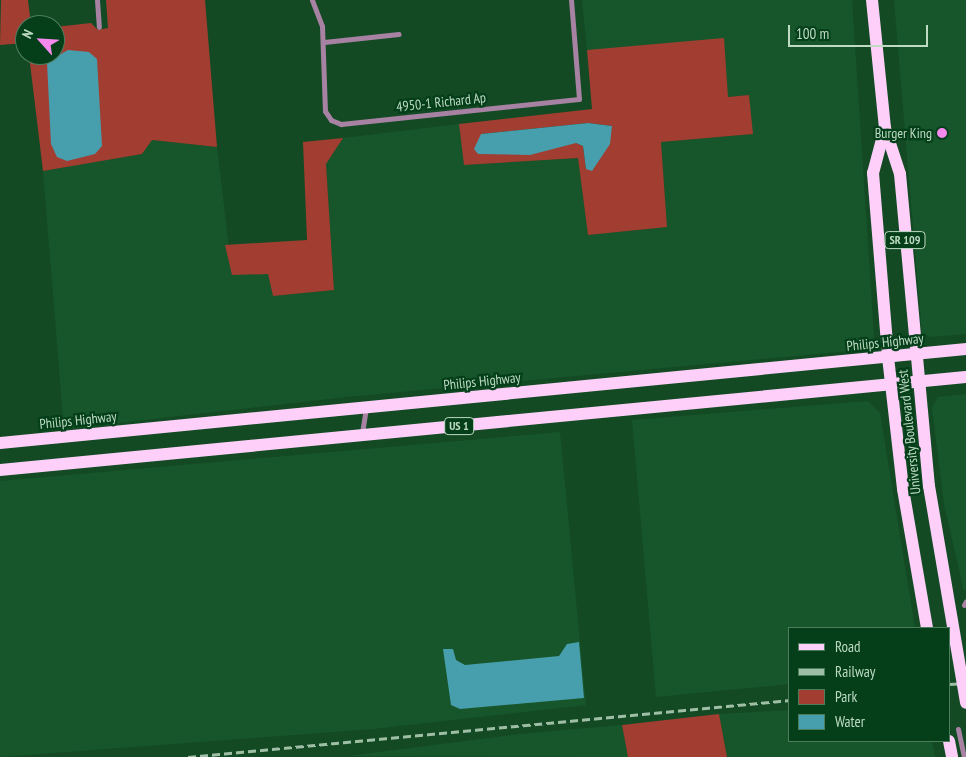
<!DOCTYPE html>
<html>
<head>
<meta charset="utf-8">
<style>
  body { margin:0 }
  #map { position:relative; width:966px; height:757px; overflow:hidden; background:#134a24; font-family:"PT Sans Narrow",sans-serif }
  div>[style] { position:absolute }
  .built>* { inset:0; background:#17562b }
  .green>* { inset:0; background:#a13e31 }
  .water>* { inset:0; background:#479fae }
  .minor>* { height:5px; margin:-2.5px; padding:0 2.5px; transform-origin:2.5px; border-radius:2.5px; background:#a782a3 }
  .primary>* { height:12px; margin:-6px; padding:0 6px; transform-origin:6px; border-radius:6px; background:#fed0f9 }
  .rail>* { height:2.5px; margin-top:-1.25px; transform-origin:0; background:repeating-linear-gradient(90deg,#9ebfa5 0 8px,transparent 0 12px) }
  .primary-bridge>* { height:12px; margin:-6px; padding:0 6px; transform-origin:6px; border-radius:6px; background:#fed0f9 }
  .dots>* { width:14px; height:14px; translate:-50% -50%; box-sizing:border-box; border:2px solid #043f1a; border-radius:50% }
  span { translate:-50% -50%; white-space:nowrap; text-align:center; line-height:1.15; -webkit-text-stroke:4.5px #043f1a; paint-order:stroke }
  .shield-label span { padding:1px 4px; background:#043f1a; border:1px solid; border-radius:4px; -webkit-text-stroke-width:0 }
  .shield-label { font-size:12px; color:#bedac3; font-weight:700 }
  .street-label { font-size:14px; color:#bedac3 }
  .poi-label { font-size:14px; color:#bedac3 }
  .right { translate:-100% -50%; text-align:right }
  .legend { position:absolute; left:788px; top:627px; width:162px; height:115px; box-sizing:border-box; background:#043f1a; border:1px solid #4e7d5e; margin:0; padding:6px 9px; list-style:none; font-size:15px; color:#bedac3 }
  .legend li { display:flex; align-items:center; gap:10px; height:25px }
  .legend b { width:25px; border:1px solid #4e7d5e }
  .north { position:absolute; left:15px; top:15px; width:50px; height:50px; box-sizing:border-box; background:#043f1a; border:1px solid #4e7d5e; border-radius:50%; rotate:296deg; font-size:14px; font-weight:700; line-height:20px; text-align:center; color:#bedac3 }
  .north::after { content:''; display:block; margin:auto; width:18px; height:22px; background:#f689ed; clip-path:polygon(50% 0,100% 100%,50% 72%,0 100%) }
  .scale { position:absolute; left:788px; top:25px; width:140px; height:22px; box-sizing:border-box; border:2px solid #bedac3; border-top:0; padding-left:6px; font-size:15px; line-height:18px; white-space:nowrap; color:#bedac3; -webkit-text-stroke:4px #043f1a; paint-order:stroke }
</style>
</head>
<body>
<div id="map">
  <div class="built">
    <div style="clip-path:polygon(582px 0,852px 0,874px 337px,861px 350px,346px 397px,64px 429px,43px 171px,142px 154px,152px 140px,217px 147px,232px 274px,268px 274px,273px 296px,334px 290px,326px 164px,343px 138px,459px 124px,464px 165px,578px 158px,588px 235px,667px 227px,661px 142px,752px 134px,749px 95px,728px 97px,606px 50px,587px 50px)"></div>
    <div style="clip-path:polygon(894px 0,966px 0,966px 334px,930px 337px,922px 333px)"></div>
    <div style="clip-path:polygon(966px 394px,966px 589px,964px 591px,944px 504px,932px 408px,938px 397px)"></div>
    <div style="clip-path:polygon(868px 401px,880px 413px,915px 628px,790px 628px,790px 684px,656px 697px,632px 420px)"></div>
    <div style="clip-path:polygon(560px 432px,586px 705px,373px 729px,0 757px,0 481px)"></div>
    <div style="clip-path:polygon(790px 710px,790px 741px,932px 741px,935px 757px,727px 757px,719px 714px)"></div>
    <div style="clip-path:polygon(622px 725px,628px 757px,348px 756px,520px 734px)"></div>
  </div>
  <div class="green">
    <div style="clip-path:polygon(1px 0,28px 0,31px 25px,25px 25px,25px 43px,0 45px)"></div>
    <div style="clip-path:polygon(106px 0,205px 0,217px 147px,152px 140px,142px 154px,43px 171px,29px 55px,55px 55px,55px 27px,91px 23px,98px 30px,108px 28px)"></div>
    <div style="clip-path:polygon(evenodd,724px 38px,728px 97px,749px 95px,753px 134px,661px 142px,667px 227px,588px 235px,578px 158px,464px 165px,459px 124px,592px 109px,587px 50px,724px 38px,588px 123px,612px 126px,586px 169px,583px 146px,576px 143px,481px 134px,588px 123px)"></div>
    <div style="clip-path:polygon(343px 138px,326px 164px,334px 290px,273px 296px,268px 274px,232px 275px,225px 245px,307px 240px,303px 142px)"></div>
    <div style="clip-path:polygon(719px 714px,727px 757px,628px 757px,622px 725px)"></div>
  </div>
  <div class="water">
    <div style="clip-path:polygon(68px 50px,89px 52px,97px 59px,102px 146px,95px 154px,67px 161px,57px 157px,51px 144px,47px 62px)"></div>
    <div style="clip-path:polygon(588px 123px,612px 126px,610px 144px,592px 171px,586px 169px,583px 146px,576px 143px,530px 155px,478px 154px,474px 149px,481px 134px)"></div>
    <div style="clip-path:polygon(579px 642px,584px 698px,460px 709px,451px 705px,443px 649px,453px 649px,456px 660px,465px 665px,559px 656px,567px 644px)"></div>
  </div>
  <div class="minor">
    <div style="left:97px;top:0;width:27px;rotate:86deg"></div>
    <div style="left:312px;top:0;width:28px;rotate:69deg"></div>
    <div style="left:322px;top:26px;width:85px;rotate:88deg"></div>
    <div style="left:325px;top:111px;width:11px;rotate:56deg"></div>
    <div style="left:331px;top:120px;width:11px;rotate:22deg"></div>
    <div style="left:341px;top:124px;width:239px;rotate:-6deg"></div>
    <div style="left:579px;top:99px;width:99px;rotate:-94.6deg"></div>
    <div style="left:324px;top:42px;width:75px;rotate:-6.1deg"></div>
    <div style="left:362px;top:433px;width:25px;rotate:-81deg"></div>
    <div style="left:964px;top:605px;width:4px;rotate:-63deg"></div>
    <div style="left:958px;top:729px;width:29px;rotate:78deg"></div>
  </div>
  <div class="primary">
    <div style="left:872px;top:0;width:129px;rotate:84.2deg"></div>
    <div style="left:885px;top:128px;width:48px;rotate:71.9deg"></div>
    <div style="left:900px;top:174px;width:313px;rotate:84.7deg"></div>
    <div style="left:885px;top:128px;width:47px;rotate:104.9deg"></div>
    <div style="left:873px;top:173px;width:185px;rotate:85.3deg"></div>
    <div style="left:888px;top:357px;width:133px;rotate:83.5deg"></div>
    <div style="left:903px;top:489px;width:141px;rotate:80.2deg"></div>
    <div style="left:0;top:443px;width:971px;rotate:-5.56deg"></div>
    <div style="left:0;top:470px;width:970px;rotate:-5.5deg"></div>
    <div style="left:949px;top:741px;width:16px;rotate:79deg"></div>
  </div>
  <div class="rail">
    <div style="left:950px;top:684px;width:16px;rotate:-4deg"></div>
    <div style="left:188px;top:757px;width:605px;rotate:-5.41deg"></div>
  </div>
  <div class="primary-bridge">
    <div style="left:929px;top:486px;width:220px;rotate:80.3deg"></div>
  </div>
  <div class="dots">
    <div style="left:942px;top:133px;background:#f689ed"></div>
  </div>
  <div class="shield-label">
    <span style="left:905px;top:240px">SR 109</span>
    <span style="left:459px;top:426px">US 1</span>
  </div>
  <div class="street-label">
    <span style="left:441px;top:102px;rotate:-6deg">4950-1 Richard Ap</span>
    <span style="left:885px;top:342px;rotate:-6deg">Philips Highway</span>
    <span style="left:482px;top:381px;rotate:-6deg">Philips Highway</span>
    <span style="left:78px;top:420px;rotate:-6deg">Philips Highway</span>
    <span style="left:909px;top:432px;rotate:-96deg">University Boulevard West</span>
  </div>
  <div class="poi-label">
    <span class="right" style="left:932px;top:133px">Burger King</span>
  </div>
  <ul class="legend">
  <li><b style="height:6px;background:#fed0f9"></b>Road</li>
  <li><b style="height:6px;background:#9ebfa5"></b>Railway</li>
  <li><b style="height:14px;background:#a13e31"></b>Park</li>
  <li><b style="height:14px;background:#479fae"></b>Water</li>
  </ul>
  <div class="north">N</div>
  <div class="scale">100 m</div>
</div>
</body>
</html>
